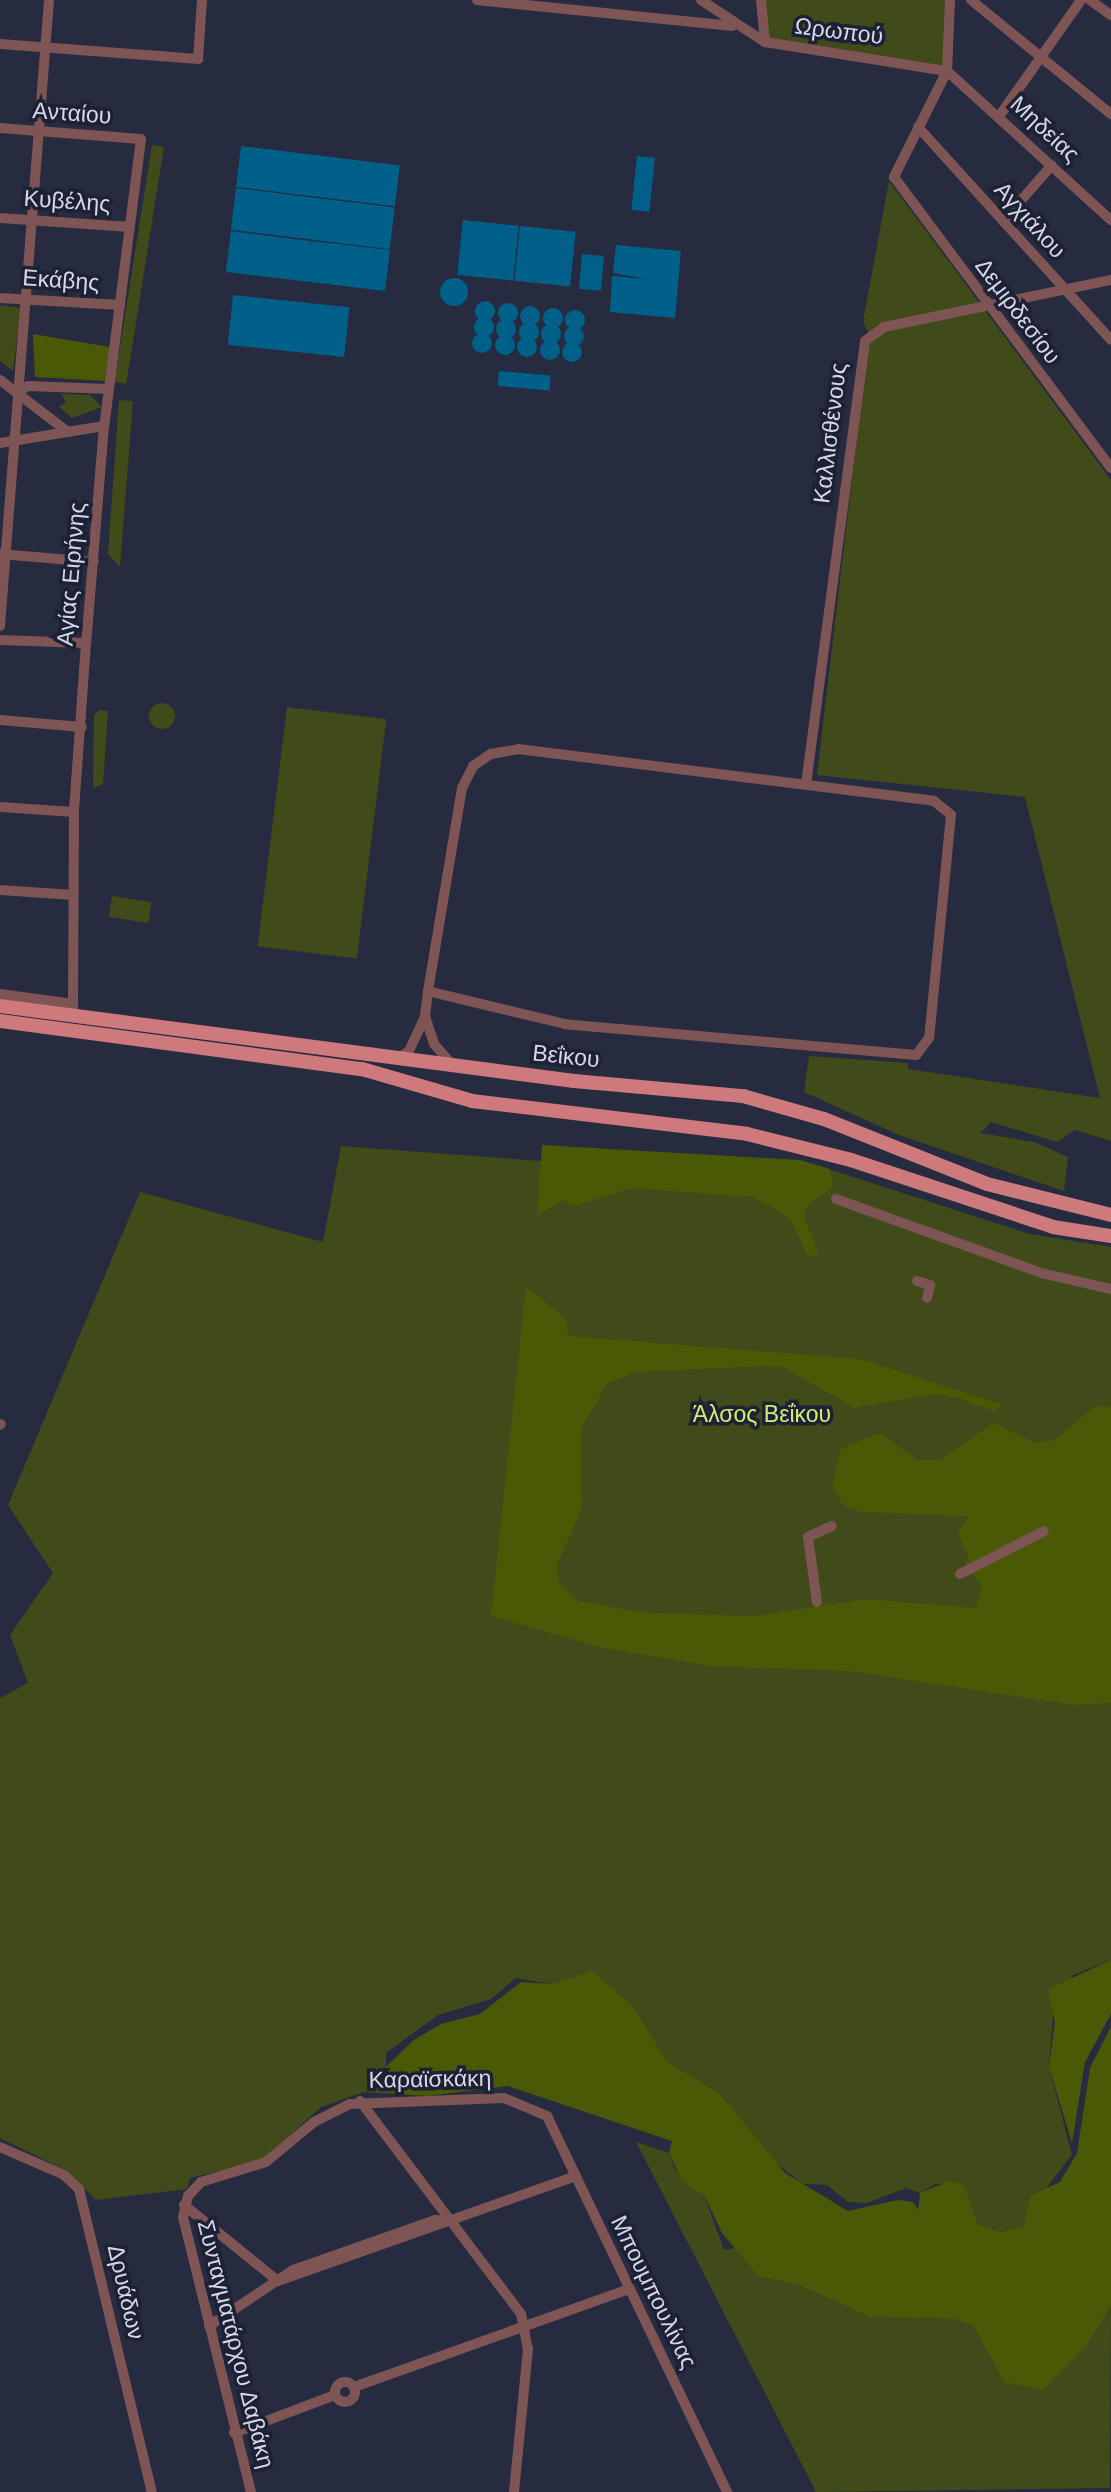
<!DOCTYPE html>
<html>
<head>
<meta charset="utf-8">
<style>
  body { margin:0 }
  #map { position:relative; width:1111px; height:2492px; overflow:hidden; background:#262b3f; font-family:Arial,sans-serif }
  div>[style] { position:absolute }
  .green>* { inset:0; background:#404b19; transform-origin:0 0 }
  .round { border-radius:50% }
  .forest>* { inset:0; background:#4a5906 }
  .water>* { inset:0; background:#006089; transform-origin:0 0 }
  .minor>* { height:10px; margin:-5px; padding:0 5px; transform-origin:5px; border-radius:5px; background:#7e5455 }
  .minor>.ring { margin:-5px; padding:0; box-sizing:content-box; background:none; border:10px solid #7e5455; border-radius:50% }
  .major>* { height:14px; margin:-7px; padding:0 7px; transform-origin:7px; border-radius:7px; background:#ce797c }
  span { translate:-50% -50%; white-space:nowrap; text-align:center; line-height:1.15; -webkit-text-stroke:7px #1d2135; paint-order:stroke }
  .street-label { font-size:23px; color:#d5d9e7 }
  .park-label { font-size:23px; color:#d1ee70 }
</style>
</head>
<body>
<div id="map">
  <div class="green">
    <div style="clip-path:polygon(761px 0,950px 0,947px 71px,765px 42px)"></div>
    <div style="left:152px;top:145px;width:12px;height:240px;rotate:9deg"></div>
    <div style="clip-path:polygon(889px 181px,1111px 480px,1111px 1141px,1075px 1130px,1057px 1142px,991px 1122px,980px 1133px,1034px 1142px,1068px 1157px,1064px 1191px,899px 1135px,804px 1092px,809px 1056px,908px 1063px,908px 1069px,1100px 1098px,1025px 797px,817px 775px,869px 335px,863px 321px)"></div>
    <div style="clip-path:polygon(0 305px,21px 308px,13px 371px,0 361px)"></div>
    <div style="clip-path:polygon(61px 394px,90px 395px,102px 407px,72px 418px,59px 407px,66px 402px)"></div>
    <div style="clip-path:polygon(119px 400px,133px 401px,120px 567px,108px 554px)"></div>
    <div class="round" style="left:149px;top:703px;width:26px;height:26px"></div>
    <div style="left:287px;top:707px;width:100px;height:241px;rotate:7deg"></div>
    <div style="clip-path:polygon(100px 710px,108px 711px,103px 784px,93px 788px,94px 715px)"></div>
    <div style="left:112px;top:896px;width:40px;height:21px;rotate:9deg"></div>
    <div style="clip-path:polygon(341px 1146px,541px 1161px,816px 1165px,1030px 1234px,1111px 1247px,1111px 1960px,1073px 1975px,1054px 2004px,1049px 2067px,1072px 2155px,1047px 2187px,1030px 2195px,1024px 2226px,1002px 2232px,978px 2225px,964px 2185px,935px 2184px,920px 2193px,906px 2188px,867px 2203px,848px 2202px,827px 2185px,803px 2184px,771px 2159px,719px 2093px,668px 2062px,633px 2007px,575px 1976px,550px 1984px,516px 1978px,491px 1999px,438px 2015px,386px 2053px,386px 2067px,372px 2081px,395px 2094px,364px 2092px,321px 2107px,263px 2160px,190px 2178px,187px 2189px,96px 2200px,67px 2171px,0 2138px,0 1698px,28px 1683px,10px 1635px,53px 1573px,8px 1505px,140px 1192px,323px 1242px)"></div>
    <div style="clip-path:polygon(636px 2142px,669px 2153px,675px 2169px,704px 2195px,724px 2250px,735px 2248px,759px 2277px,797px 2284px,870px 2317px,956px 2319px,974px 2327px,1004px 2382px,1088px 2343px,1111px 2306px,1110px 2488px,816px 2492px)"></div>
  </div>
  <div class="forest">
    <div style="clip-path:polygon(33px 334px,110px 347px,105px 381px,35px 377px)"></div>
    <div style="clip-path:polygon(542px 1145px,800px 1160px,830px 1169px,833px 1188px,808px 1204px,804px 1216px,819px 1256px,807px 1255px,790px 1218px,754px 1197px,632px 1188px,574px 1206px,563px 1200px,537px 1216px)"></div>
    <div style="clip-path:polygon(526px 1286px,566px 1319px,568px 1336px,860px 1359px,1003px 1405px,994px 1411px,948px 1395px,927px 1395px,854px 1408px,783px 1367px,764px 1366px,634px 1372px,607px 1384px,581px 1429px,582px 1507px,556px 1568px,560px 1583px,578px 1601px,644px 1613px,755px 1616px,865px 1599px,976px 1608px,982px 1587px,965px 1565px,969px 1557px,958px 1534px,968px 1516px,860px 1512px,843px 1505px,832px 1487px,841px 1449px,879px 1433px,918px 1460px,940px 1460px,993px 1423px,1036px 1443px,1055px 1440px,1095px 1406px,1111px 1407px,1111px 1703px,1074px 1705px,850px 1671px,710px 1666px,600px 1647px,491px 1616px)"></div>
    <div style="clip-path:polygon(1111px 1960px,1111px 2014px,1085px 2062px,1072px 2143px,1049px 2067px,1055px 2022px,1048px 1989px)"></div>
    <div style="clip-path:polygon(592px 1971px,633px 2007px,668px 2062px,719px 2093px,785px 2173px,848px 2211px,898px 2200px,913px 2202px,918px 2210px,920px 2193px,949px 2181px,964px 2185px,978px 2225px,1002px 2232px,1024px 2226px,1030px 2195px,1060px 2182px,1077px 2153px,1090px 2068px,1111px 2026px,1111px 2306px,1088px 2343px,1043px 2390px,1004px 2382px,974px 2327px,956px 2319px,870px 2317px,797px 2284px,759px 2277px,722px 2233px,704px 2195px,683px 2182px,669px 2153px,672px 2141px,508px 2086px,427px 2096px,395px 2094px,371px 2081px,414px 2040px,441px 2024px,480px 2014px,521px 1982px,550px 1984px)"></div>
  </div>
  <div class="water">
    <div style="left:241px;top:146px;width:160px;height:41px;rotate:7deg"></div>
    <div style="left:637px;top:156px;width:18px;height:54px;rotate:6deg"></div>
    <div style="left:236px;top:188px;width:160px;height:42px;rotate:7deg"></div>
    <div style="left:463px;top:220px;width:56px;height:55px;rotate:6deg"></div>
    <div style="left:520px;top:226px;width:56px;height:55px;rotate:6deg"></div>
    <div style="clip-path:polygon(231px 231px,310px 241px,309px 249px,311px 241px,390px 250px,385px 291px,226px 272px)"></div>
    <div style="clip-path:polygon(616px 245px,681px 251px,675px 318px,610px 312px,612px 276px,646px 279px,613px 273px)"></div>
    <div style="left:582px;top:254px;width:22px;height:35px;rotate:5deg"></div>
    <div class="round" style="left:440px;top:278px;width:28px;height:28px"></div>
    <div style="left:233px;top:295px;width:117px;height:50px;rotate:6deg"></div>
    <div class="round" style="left:475px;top:301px;width:20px;height:20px"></div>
    <div class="round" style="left:498px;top:303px;width:20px;height:20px"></div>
    <div class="round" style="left:520px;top:306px;width:20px;height:20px"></div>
    <div class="round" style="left:543px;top:308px;width:20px;height:20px"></div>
    <div class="round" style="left:565px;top:310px;width:20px;height:20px"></div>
    <div class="round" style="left:474px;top:317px;width:20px;height:20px"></div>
    <div class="round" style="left:496px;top:319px;width:20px;height:20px"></div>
    <div class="round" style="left:519px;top:322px;width:20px;height:20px"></div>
    <div class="round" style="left:541px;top:324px;width:20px;height:20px"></div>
    <div class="round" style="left:564px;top:326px;width:20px;height:20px"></div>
    <div class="round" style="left:472px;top:333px;width:20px;height:20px"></div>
    <div class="round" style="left:495px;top:335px;width:20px;height:20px"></div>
    <div class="round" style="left:517px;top:337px;width:20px;height:20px"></div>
    <div class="round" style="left:540px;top:340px;width:20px;height:20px"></div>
    <div class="round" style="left:562px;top:342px;width:20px;height:20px"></div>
    <div style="left:499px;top:371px;width:52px;height:15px;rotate:5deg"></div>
  </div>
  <div class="minor">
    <div style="left:477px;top:0;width:257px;rotate:5.8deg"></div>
    <div style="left:701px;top:0;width:77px;rotate:33.3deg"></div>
    <div style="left:765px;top:42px;width:184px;rotate:9.1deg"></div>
    <div style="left:947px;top:71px;width:222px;rotate:42.3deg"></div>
    <div style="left:761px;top:0;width:42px;rotate:84.6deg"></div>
    <div style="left:950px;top:0;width:71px;rotate:92.4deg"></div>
    <div style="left:947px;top:71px;width:119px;rotate:116.6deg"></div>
    <div style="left:894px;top:177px;width:363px;rotate:53.3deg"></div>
    <div style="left:971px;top:0;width:181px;rotate:39.2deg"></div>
    <div style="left:1090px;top:0;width:26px;rotate:36deg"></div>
    <div style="left:0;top:44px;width:199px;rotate:4.3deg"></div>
    <div style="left:198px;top:59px;width:59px;rotate:-86.1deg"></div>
    <div style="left:1000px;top:115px;width:141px;rotate:-54.8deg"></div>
    <div style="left:918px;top:127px;width:287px;rotate:47.8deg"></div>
    <div style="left:0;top:128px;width:141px;rotate:4.5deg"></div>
    <div style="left:141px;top:139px;width:289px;rotate:97.3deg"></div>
    <div style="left:104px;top:426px;width:218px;rotate:94.7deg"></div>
    <div style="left:86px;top:643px;width:169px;rotate:94.1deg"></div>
    <div style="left:74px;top:812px;width:202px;rotate:90.3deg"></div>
    <div style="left:0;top:218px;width:130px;rotate:4deg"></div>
    <div style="left:1003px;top:221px;width:74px;rotate:-48.8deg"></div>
    <div style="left:0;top:298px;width:120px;rotate:3.3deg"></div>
    <div style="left:0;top:380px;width:86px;rotate:37.4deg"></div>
    <div style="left:17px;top:393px;width:13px;rotate:-32deg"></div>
    <div style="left:28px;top:386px;width:81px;rotate:2.1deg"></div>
    <div style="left:0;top:443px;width:105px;rotate:-9.3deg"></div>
    <div style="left:0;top:554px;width:94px;rotate:4.9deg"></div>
    <div style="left:0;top:626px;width:628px;rotate:-85.52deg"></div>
    <div style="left:0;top:640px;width:86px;rotate:2deg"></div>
    <div style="left:0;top:720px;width:82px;rotate:4.9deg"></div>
    <div style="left:806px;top:784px;width:447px;rotate:-82.4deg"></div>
    <div style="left:865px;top:341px;width:24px;rotate:-36deg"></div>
    <div style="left:884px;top:327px;width:232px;rotate:-11.7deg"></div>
    <div style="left:0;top:807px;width:74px;rotate:3.9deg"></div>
    <div style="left:0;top:890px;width:74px;rotate:3.9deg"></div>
    <div style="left:0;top:994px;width:74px;rotate:7.8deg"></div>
    <div style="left:425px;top:1016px;width:29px;rotate:72deg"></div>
    <div style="left:434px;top:1044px;width:29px;rotate:49deg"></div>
    <div style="left:399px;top:1058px;width:12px;rotate:-35deg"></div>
    <div style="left:409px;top:1051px;width:38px;rotate:-65deg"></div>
    <div style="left:425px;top:1016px;width:25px;rotate:-83deg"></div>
    <div style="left:428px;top:991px;width:206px;rotate:-80.5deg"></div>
    <div style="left:462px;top:788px;width:25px;rotate:-63deg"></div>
    <div style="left:473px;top:766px;width:22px;rotate:-34deg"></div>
    <div style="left:491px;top:754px;width:27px;rotate:-10deg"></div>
    <div style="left:518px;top:749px;width:419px;rotate:7.1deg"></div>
    <div style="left:934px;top:801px;width:22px;rotate:39deg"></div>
    <div style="left:951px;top:815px;width:224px;rotate:95.6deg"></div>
    <div style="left:929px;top:1038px;width:21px;rotate:127deg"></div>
    <div style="left:916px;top:1055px;width:352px;rotate:-175deg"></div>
    <div style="left:565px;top:1024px;width:141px;rotate:-166.5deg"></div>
    <div style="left:836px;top:1199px;width:218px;rotate:19.8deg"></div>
    <div style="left:1041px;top:1273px;width:72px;rotate:12.9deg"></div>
    <div style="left:917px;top:1281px;width:14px;rotate:17deg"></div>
    <div style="left:930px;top:1285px;width:13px;rotate:103deg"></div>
    <div style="left:0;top:1425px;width:1px;rotate:-45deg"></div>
    <div style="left:960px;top:1574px;width:94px;rotate:-27.1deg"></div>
    <div style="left:817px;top:1602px;width:66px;rotate:-97.9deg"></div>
    <div style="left:808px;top:1537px;width:26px;rotate:-25deg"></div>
    <div style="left:360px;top:2101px;width:267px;rotate:52.9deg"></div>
    <div style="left:521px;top:2314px;width:36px;rotate:79deg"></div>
    <div style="left:528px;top:2349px;width:144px;rotate:95.6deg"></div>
    <div style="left:0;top:2147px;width:70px;rotate:23.6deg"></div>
    <div style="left:64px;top:2175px;width:21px;rotate:43deg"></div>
    <div style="left:79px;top:2189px;width:312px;rotate:76.5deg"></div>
    <div style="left:184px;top:2205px;width:121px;rotate:39deg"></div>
    <div style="left:278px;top:2281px;width:316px;rotate:-19.4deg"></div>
    <div style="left:209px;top:2326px;width:101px;rotate:-33.7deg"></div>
    <div style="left:293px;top:2270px;width:151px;rotate:-19.4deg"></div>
    <div style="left:435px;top:2220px;width:15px;rotate:4deg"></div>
    <div class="ring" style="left:335px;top:2382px;width:10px;height:10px"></div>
    <div style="left:354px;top:2387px;width:292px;rotate:-19.6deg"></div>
    <div style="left:234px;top:2433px;width:108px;rotate:-20.6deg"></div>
    <div style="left:251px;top:2492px;width:283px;rotate:-103.9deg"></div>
    <div style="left:183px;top:2217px;width:22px;rotate:-77deg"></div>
    <div style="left:188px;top:2196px;width:19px;rotate:-47deg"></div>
    <div style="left:201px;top:2182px;width:68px;rotate:-17.1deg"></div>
    <div style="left:266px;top:2162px;width:62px;rotate:-39.8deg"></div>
    <div style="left:314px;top:2122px;width:40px;rotate:-26.6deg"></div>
    <div style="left:350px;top:2104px;width:154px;rotate:-2.2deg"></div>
    <div style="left:504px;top:2098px;width:47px;rotate:22.7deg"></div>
    <div style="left:547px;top:2116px;width:417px;rotate:64.4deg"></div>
  </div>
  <div class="major">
    <div style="left:0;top:1006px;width:579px;rotate:7.44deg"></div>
    <div style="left:574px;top:1081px;width:170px;rotate:5.1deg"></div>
    <div style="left:743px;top:1096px;width:84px;rotate:15.9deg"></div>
    <div style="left:824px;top:1119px;width:175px;rotate:21.7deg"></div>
    <div style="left:987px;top:1184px;width:128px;rotate:14deg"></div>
    <div style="left:0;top:1021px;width:365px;rotate:7.6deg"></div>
    <div style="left:362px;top:1069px;width:115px;rotate:16.2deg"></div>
    <div style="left:472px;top:1101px;width:277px;rotate:6.8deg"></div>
    <div style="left:747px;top:1134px;width:107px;rotate:14deg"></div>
    <div style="left:851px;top:1160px;width:213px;rotate:18.3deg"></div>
    <div style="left:1053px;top:1227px;width:59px;rotate:8.8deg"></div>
  </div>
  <div class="street-label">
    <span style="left:839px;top:31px;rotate:7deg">Ωρωπού</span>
    <span style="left:72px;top:113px;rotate:4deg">Ανταίου</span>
    <span style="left:1045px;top:129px;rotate:43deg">Μηδείας</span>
    <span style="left:67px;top:201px;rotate:4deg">Κυβέλης</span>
    <span style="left:1030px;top:220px;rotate:48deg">Αγχιάλου</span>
    <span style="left:61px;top:280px;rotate:4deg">Εκάβης</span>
    <span style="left:1018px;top:311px;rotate:53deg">Δεμιρδεσίου</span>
    <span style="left:830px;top:433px;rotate:-83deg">Καλλισθένους</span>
    <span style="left:71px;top:574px;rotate:-85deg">Αγίας Ειρήνης</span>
    <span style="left:566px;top:1056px;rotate:6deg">Βεΐκου</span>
    <span style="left:430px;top:2079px;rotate:-1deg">Καραϊσκάκη</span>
    <span style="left:126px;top:2292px;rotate:77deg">Δρυάδων</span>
    <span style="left:654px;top:2292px;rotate:64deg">Μπουμπουλίνας</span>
    <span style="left:236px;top:2344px;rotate:76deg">Συνταγματάρχου Δαβάκη</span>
  </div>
  <div class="park-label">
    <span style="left:762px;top:1414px">Άλσος Βεΐκου</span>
  </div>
</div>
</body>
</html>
